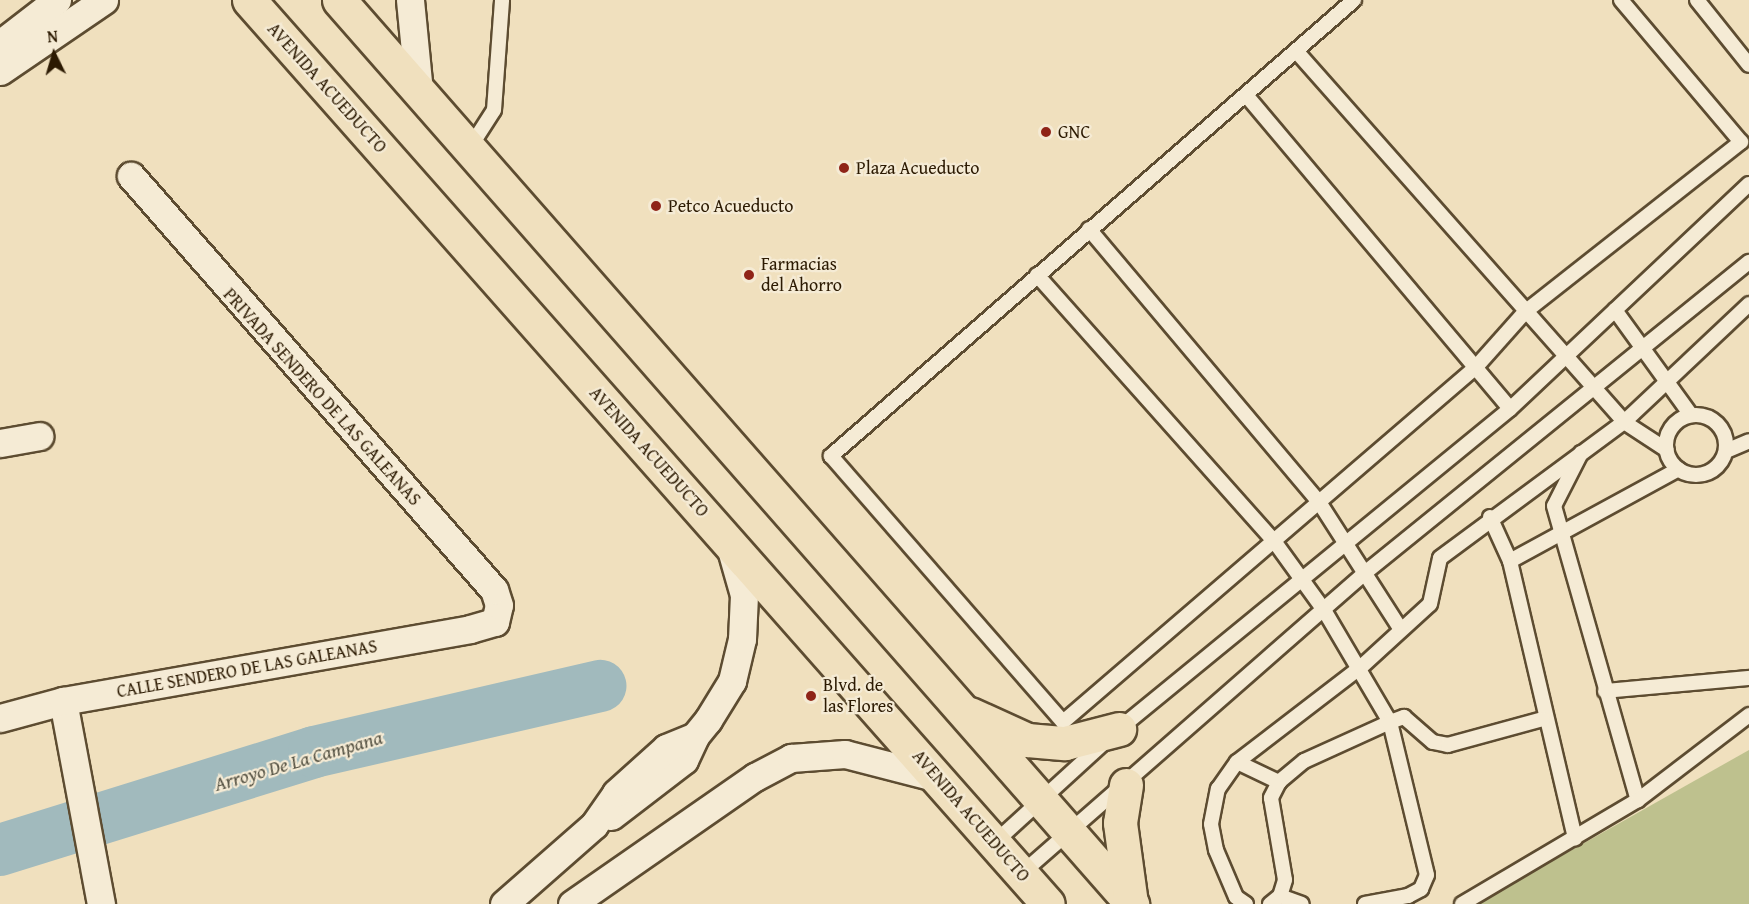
<!DOCTYPE html>
<html>
<head>
<meta charset="utf-8">
<style>
  body { margin:0 }
  #map { position:relative; width:1749px; height:904px; overflow:hidden; background:#f0e0be; font-family:"Gentium Book Plus",serif }
  div>[style] { position:absolute }
  .green>* { inset:0; background:#bec18e }
  .river>* { height:52px; margin:-26px; padding:0 26px; transform-origin:26px; border-radius:26px; background:#a1babd }
  .roads { filter:drop-shadow(2px 0 #5d4c31) drop-shadow(-2px 0 #5d4c31) drop-shadow(0 2px #5d4c31) drop-shadow(0 -2px #5d4c31) }
  .lane>* { height:14px; margin:-7px; padding:0 7px; transform-origin:7px; border-radius:7px; background:#f5ebd5 }
  .lane>.ring { margin:-7px; padding:0; box-sizing:content-box; background:none; border:14px solid #f5ebd5; border-radius:50% }
  .street>* { height:27px; margin:-13.5px; padding:0 13.5px; transform-origin:13.5px; border-radius:13.5px; background:#f5ebd5 }
  .primary>* { height:33px; margin:-16.5px; padding:0 16.5px; transform-origin:16.5px; border-radius:16.5px; background:#f0e0be }
  .dots>* { width:16px; height:16px; translate:-50% -50%; box-sizing:border-box; border:3px solid #f5ebd5; border-radius:50% }
  span { translate:-50% -50%; white-space:nowrap; text-align:center; line-height:1.15; -webkit-text-stroke:4.5px #f5ebd5; paint-order:stroke }
  .street-label { font-size:18px; color:#2c1a02 }
  .poi-label { font-size:18px; color:#2c1a02 }
  .left { translate:0 -50%; text-align:left }
  .water-label { font-size:20px; color:#555243; font-style:italic }
  .north { position:absolute; left:24px; top:24px; width:60px; height:60px; -webkit-text-stroke:4px #f5ebd5; paint-order:stroke; rotate:355deg; font-size:16px; font-weight:700; line-height:24px; text-align:center; color:#2c1a02 }
  .north::after { content:''; display:block; margin:auto; width:21px; height:27px; background:#2c1a02; clip-path:polygon(50% 0,100% 100%,50% 72%,0 100%) }
</style>
</head>
<body>
<div id="map">
  <div class="green">
    <div style="clip-path:polygon(1749px 750px,1749px 904px,1476px 904px)"></div>
  </div>
  <div class="river">
    <div style="left:0;top:850px;width:329px;rotate:-17.3deg"></div>
    <div style="left:314px;top:752px;width:294px;rotate:-13deg"></div>
  </div>
  <div class="roads">
    <div class="lane">
      <div style="left:1354px;top:0;width:694px;rotate:138.92deg"></div>
      <div style="left:831px;top:456px;width:353px;rotate:48.9deg"></div>
      <div style="left:1063px;top:722px;width:545px;rotate:-40.68deg"></div>
      <div style="left:1476px;top:367px;width:74px;rotate:-48.3deg"></div>
      <div style="left:1525px;top:312px;width:275px;rotate:-38.2deg"></div>
      <div style="left:1741px;top:142px;width:186px;rotate:-130.2deg"></div>
      <div style="left:1697px;top:0;width:83px;rotate:51.3deg"></div>
      <div style="left:1297px;top:52px;width:494px;rotate:48.5deg"></div>
      <div style="left:1624px;top:422px;width:51px;rotate:33.1deg"></div>
      <div style="left:1246px;top:95px;width:410px;rotate:49.9deg"></div>
      <div style="left:469px;top:149px;width:46px;rotate:-57.3deg"></div>
      <div style="left:494px;top:110px;width:110px;rotate:-85.8deg"></div>
      <div style="left:1089px;top:229px;width:357px;rotate:49.9deg"></div>
      <div style="left:1319px;top:502px;width:150px;rotate:57.3deg"></div>
      <div style="left:1037px;top:275px;width:356px;rotate:48.3deg"></div>
      <div style="left:1274px;top:541px;width:85px;rotate:54.1deg"></div>
      <div style="left:1324px;top:610px;width:130px;rotate:59.5deg"></div>
      <div style="left:1390px;top:722px;width:94px;rotate:155.6deg"></div>
      <div style="left:1304px;top:761px;width:33px;rotate:140deg"></div>
      <div style="left:1279px;top:782px;width:18px;rotate:117deg"></div>
      <div style="left:1271px;top:798px;width:83px;rotate:80.3deg"></div>
      <div style="left:1285px;top:880px;width:17px;rotate:107deg"></div>
      <div style="left:1280px;top:896px;width:13px;rotate:141deg"></div>
      <div style="left:1615px;top:310px;width:130px;rotate:54.1deg"></div>
      <div class="ring" style="left:1666px;top:415px;width:46px;height:46px"></div>
      <div style="left:1726px;top:451px;width:25px;rotate:-23deg"></div>
      <div style="left:1581px;top:453px;width:59px;rotate:117deg"></div>
      <div style="left:1554px;top:506px;width:306px;rotate:74.1deg"></div>
      <div style="left:1490px;top:517px;width:48px;rotate:65.6deg"></div>
      <div style="left:1510px;top:561px;width:285px;rotate:76.8deg"></div>
      <div style="left:1510px;top:561px;width:192px;rotate:-28.6deg"></div>
      <div style="left:1605px;top:691px;width:145px;rotate:-5.2deg"></div>
      <div style="left:1237px;top:762px;width:47px;rotate:25.5deg"></div>
      <div style="left:994px;top:843px;width:169px;rotate:-42.4deg"></div>
      <div style="left:1119px;top:729px;width:505px;rotate:-39.3deg"></div>
      <div style="left:1510px;top:409px;width:328px;rotate:-43.3deg"></div>
      <div style="left:1021px;top:874px;width:459px;rotate:-41.2deg"></div>
      <div style="left:1366px;top:572px;width:493px;rotate:-39deg"></div>
      <div style="left:1280px;top:896px;width:23px;rotate:20deg"></div>
      <div style="left:1246px;top:904px;width:12px;rotate:-145deg"></div>
      <div style="left:1236px;top:897px;width:51px;rotate:-113.1deg"></div>
      <div style="left:1216px;top:850px;width:26px;rotate:-101deg"></div>
      <div style="left:1211px;top:824px;width:36px;rotate:-79deg"></div>
      <div style="left:1218px;top:789px;width:33px;rotate:-55deg"></div>
      <div style="left:1237px;top:762px;width:156px;rotate:-37.5deg"></div>
      <div style="left:1361px;top:667px;width:93px;rotate:-42.4deg"></div>
      <div style="left:1430px;top:604px;width:47px;rotate:-77.7deg"></div>
      <div style="left:1440px;top:558px;width:229px;rotate:-36.5deg"></div>
      <div style="left:1624px;top:422px;width:172px;rotate:-43.3deg"></div>
      <div style="left:1365px;top:904px;width:44px;rotate:-10.5deg"></div>
      <div style="left:1408px;top:896px;width:15px;rotate:-28deg"></div>
      <div style="left:1421px;top:889px;width:15px;rotate:-67deg"></div>
      <div style="left:1427px;top:875px;width:157px;rotate:-103.6deg"></div>
      <div style="left:1390px;top:722px;width:15px;rotate:-20deg"></div>
      <div style="left:1404px;top:717px;width:38px;rotate:41deg"></div>
      <div style="left:1433px;top:742px;width:15px;rotate:11deg"></div>
      <div style="left:1448px;top:745px;width:98px;rotate:-15.3deg"></div>
      <div style="left:1462px;top:904px;width:204px;rotate:-30.6deg"></div>
      <div style="left:1638px;top:800px;width:140px;rotate:-37.4deg"></div>
    </div>
    <div class="street">
      <div style="left:410px;top:0;width:91px;rotate:84.4deg"></div>
      <div style="left:0;top:44px;width:72px;rotate:-37.7deg"></div>
      <div style="left:0;top:71px;width:126px;rotate:-34.3deg"></div>
      <div style="left:0;top:443px;width:40px;rotate:-10deg"></div>
      <div style="left:63px;top:701px;width:207px;rotate:79.4deg"></div>
      <div style="left:0;top:718px;width:65px;rotate:-15.1deg"></div>
      <div style="left:63px;top:701px;width:413px;rotate:-10deg"></div>
      <div style="left:470px;top:629px;width:26px;rotate:-16deg"></div>
      <div style="left:495px;top:622px;width:17px;rotate:-77deg"></div>
      <div style="left:499px;top:605px;width:16px;rotate:-108deg"></div>
      <div style="left:494px;top:590px;width:551px;rotate:-131.24deg"></div>
      <div style="left:611px;top:816px;width:92px;rotate:-37.5deg"></div>
      <div style="left:684px;top:760px;width:26px;rotate:-65deg"></div>
      <div style="left:504px;top:904px;width:120px;rotate:-41.3deg"></div>
      <div style="left:594px;top:825px;width:39px;rotate:-55deg"></div>
      <div style="left:616px;top:793px;width:67px;rotate:-42deg"></div>
      <div style="left:666px;top:748px;width:31px;rotate:-22deg"></div>
      <div style="left:695px;top:736px;width:21px;rotate:-51deg"></div>
      <div style="left:708px;top:720px;width:46px;rotate:-58.4deg"></div>
      <div style="left:732px;top:681px;width:43px;rotate:-76.6deg"></div>
      <div style="left:742px;top:639px;width:44px;rotate:-87.4deg"></div>
      <div style="left:744px;top:595px;width:51px;rotate:-105.9deg"></div>
      <div style="left:572px;top:904px;width:223px;rotate:-34.8deg"></div>
      <div style="left:755px;top:777px;width:41px;rotate:-27.8deg"></div>
      <div style="left:791px;top:758px;width:54px;rotate:-4.2deg"></div>
      <div style="left:845px;top:754px;width:96px;rotate:14.5deg"></div>
    </div>
    <div class="primary">
      <div style="left:249px;top:0;width:1206px;rotate:48.53deg"></div>
      <div style="left:339px;top:0;width:1203px;rotate:48.74deg"></div>
      <div style="left:970px;top:714px;width:63px;rotate:24.5deg"></div>
      <div style="left:1027px;top:740px;width:38px;rotate:5deg"></div>
      <div style="left:1065px;top:743px;width:56px;rotate:-14.5deg"></div>
      <div style="left:1126px;top:785px;width:38px;rotate:99deg"></div>
      <div style="left:1120px;top:823px;width:81px;rotate:82.2deg"></div>
    </div>
  </div>
  <div class="dots">
    <div style="left:1046px;top:132px;background:#8f2418"></div>
    <div style="left:844px;top:168px;background:#8f2418"></div>
    <div style="left:656px;top:206px;background:#8f2418"></div>
    <div style="left:749px;top:275px;background:#8f2418"></div>
    <div style="left:811px;top:696px;background:#8f2418"></div>
  </div>
  <div class="street-label">
    <span style="left:327px;top:88px;rotate:48deg">AVENIDA ACUEDUCTO</span>
    <span style="left:322px;top:397px;rotate:48deg">PRIVADA SENDERO DE LAS GALEANAS</span>
    <span style="left:649px;top:452px;rotate:48deg">AVENIDA ACUEDUCTO</span>
    <span style="left:247px;top:669px;rotate:-10deg">CALLE SENDERO DE LAS GALEANAS</span>
    <span style="left:971px;top:816px;rotate:49deg">AVENIDA ACUEDUCTO</span>
  </div>
  <div class="poi-label">
    <span class="left" style="left:1058px;top:132px">GNC</span>
    <span class="left" style="left:856px;top:168px">Plaza Acueducto</span>
    <span class="left" style="left:668px;top:206px">Petco Acueducto</span>
    <span class="left" style="left:761px;top:275px">Farmacias<br>del Ahorro</span>
    <span class="left" style="left:823px;top:696px">Blvd. de<br>las Flores</span>
  </div>
  <div class="water-label">
    <span style="left:298px;top:760px;rotate:-16deg">Arroyo De La Campana</span>
  </div>
  <div class="north">N</div>
</div>
</body>
</html>
